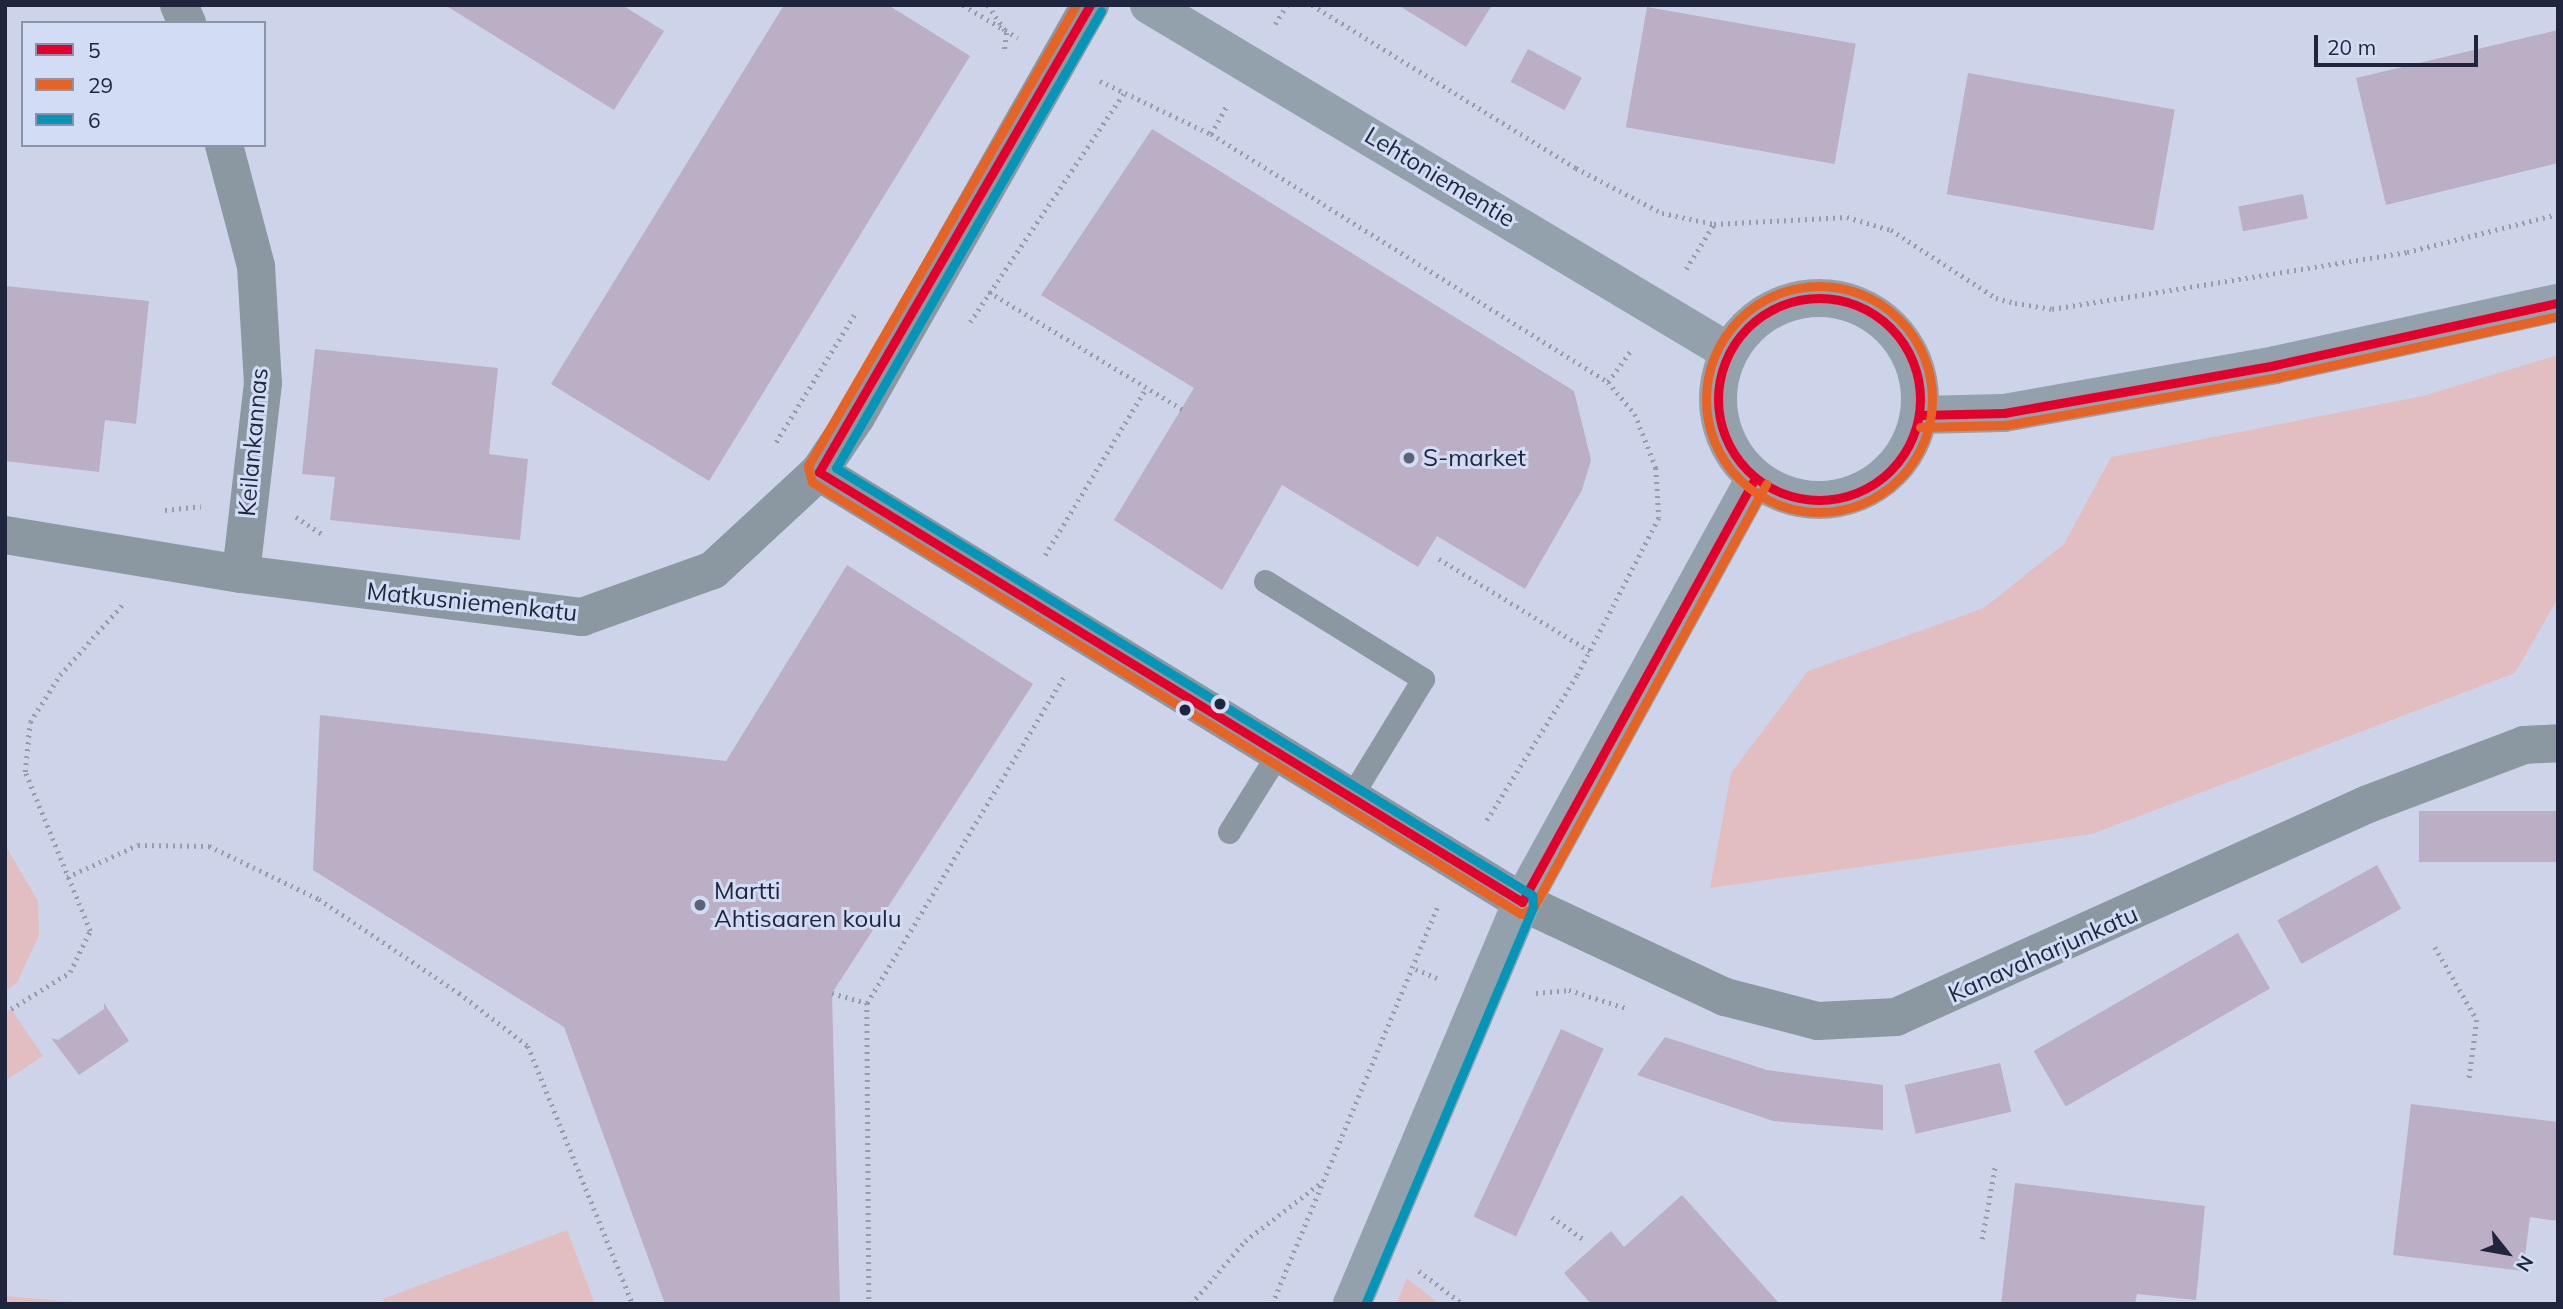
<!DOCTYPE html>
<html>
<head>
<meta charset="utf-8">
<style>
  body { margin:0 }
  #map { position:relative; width:2563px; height:1309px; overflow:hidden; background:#cdd4e9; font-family:Mulish,sans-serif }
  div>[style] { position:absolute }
  .green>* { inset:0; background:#e2bec0 }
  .building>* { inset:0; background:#baafc5; transform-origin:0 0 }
  .path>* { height:4.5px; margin-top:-2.25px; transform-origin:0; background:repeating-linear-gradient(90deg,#949da9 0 2px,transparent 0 7px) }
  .lane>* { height:23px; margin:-11.5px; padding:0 11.5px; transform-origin:11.5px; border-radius:11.5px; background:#8b98a2 }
  .street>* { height:38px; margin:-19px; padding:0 19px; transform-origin:19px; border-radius:19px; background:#8b98a2 }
  .secondary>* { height:38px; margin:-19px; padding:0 19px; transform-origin:19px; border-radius:19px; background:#93a1ad }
  .secondary>.ring { margin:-19px; padding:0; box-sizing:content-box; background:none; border:38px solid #93a1ad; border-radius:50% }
  .bus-1>* { height:9px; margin:-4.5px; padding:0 4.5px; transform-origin:4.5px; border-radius:4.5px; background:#e4002b }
  .bus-1>.ring { margin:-4.5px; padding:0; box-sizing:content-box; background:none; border:9px solid #e4002b; border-radius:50% }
  .bus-2>* { height:9px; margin:-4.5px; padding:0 4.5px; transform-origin:4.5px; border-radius:4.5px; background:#e76223 }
  .bus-2>.ring { margin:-4.5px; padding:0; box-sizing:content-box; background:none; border:9px solid #e76223; border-radius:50% }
  .bus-3>* { height:9px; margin:-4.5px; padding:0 4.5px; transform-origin:4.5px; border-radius:4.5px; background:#0495b8 }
  .dots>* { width:19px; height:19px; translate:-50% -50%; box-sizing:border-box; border:4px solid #d3dcf5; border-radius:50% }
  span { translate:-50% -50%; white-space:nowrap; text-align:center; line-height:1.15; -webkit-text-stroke:6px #d3dcf5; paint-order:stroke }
  .street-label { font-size:24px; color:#1e253c }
  .poi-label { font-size:24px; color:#1e253c }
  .left { translate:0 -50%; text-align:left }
  .frame { position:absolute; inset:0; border:7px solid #1e253c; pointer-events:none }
  .legend { position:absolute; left:21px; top:21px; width:245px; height:126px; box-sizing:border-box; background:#d3dcf5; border:2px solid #8b93ab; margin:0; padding:9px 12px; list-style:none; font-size:21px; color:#1e253c }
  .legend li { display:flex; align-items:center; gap:14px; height:35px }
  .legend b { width:35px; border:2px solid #8b93ab }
  .north { position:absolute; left:2472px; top:1218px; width:70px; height:70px; -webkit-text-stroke:5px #d3dcf5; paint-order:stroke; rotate:121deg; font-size:19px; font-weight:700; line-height:28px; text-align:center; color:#1e253c }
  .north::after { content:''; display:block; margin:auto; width:24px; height:32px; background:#1e253c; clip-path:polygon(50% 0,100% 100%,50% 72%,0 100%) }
  .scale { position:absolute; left:2314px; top:35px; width:164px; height:32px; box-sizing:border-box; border:4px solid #1e253c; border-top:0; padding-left:9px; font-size:21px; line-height:24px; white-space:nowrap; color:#1e253c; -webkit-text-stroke:5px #d3dcf5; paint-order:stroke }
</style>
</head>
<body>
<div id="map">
  <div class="green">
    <div style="clip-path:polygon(2558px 355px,2558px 598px,2515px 673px,2092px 834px,1710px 888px,1731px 773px,1808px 671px,1984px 608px,2064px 544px,2111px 457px,2423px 396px)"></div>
    <div style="clip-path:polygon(5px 845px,38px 901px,39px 935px,17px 983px,5px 991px)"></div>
    <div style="clip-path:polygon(11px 1009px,43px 1056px,5px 1081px,5px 1013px)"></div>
    <div style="clip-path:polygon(567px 1230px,595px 1304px,385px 1304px,383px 1299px)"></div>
    <div style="clip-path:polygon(1407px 1278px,1439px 1304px,1396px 1304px)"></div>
    <div style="clip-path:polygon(5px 1296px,97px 1304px,5px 1304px)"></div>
  </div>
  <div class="building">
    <div style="clip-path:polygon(445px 5px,622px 5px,664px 31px,614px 110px)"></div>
    <div style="clip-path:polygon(784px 5px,888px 5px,970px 56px,709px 481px,551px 384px)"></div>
    <div style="clip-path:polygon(1398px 5px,1492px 5px,1466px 47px)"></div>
    <div style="left:1647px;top:7px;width:212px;height:122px;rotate:10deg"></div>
    <div style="clip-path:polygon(2558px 30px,2558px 163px,2386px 205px,2356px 78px)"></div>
    <div style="left:1528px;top:49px;width:61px;height:37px;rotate:28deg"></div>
    <div style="left:1968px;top:73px;width:210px;height:123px;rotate:10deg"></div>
    <div style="clip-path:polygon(1152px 129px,1574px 391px,1591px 460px,1582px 490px,1525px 589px,1437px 536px,1418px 567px,1282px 485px,1222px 590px,1114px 520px,1194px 388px,1041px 295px)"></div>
    <div style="left:2303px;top:194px;width:25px;height:66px;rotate:79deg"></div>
    <div style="clip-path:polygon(5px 286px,149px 301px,136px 424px,105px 420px,99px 472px,5px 461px)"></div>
    <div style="clip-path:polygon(315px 349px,498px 368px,489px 454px,528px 459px,520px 540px,330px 520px,335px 477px,302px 474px)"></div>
    <div style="clip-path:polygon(847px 565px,1033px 684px,832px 993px,840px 1304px,665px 1304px,564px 1027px,313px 870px,320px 715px,726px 761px)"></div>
    <div style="left:2558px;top:811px;width:51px;height:139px;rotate:90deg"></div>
    <div style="left:2377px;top:865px;width:50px;height:114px;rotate:61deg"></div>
    <div style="left:2238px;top:933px;width:64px;height:236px;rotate:60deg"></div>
    <div style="clip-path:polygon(104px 1003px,129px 1041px,79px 1075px,51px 1038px,58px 1040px,104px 1009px)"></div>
    <div style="left:1561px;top:1029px;width:47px;height:207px;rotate:25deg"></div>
    <div style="clip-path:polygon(1665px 1037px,1767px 1070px,1883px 1085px,1883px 1130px,1773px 1121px,1637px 1075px)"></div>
    <div style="left:2000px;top:1063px;width:50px;height:98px;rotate:77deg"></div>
    <div style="clip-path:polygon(2411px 1104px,2558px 1122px,2558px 1221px,2530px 1217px,2523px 1271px,2393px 1255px)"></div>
    <div style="clip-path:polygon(2015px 1183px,2205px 1206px,2196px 1300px,2137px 1294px,2135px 1304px,2001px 1304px)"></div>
    <div style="clip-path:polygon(1682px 1195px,1778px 1302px,1776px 1304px,1591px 1304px,1564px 1273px,1611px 1231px,1624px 1247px)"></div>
  </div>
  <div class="path">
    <div style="left:963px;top:5px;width:64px;rotate:31deg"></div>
    <div style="left:988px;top:5px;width:34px;rotate:56deg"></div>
    <div style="left:1007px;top:33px;width:21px;rotate:98deg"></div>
    <div style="left:1312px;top:5px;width:310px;rotate:31.7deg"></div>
    <div style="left:1576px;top:168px;width:97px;rotate:27.6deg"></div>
    <div style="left:1662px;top:213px;width:53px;rotate:11.9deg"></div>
    <div style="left:1714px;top:224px;width:133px;rotate:-3deg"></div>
    <div style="left:1847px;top:217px;width:46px;rotate:16.5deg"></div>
    <div style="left:1891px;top:230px;width:125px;rotate:32.9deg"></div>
    <div style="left:1996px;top:298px;width:20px;rotate:15deg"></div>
    <div style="left:2015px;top:303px;width:37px;rotate:9deg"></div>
    <div style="left:2052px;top:309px;width:360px;rotate:-9.1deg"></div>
    <div style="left:2407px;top:252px;width:156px;rotate:-14.1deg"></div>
    <div style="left:1275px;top:24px;width:22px;rotate:-58deg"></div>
    <div style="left:1100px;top:81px;width:123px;rotate:25.5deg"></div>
    <div style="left:1211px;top:134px;width:468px;rotate:32deg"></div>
    <div style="left:1608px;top:382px;width:42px;rotate:49.8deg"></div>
    <div style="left:1635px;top:414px;width:58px;rotate:68.7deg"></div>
    <div style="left:1656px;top:468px;width:50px;rotate:86.6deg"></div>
    <div style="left:1659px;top:518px;width:178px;rotate:117.4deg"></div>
    <div style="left:1577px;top:676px;width:174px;rotate:121.9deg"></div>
    <div style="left:1211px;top:134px;width:31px;rotate:-61deg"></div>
    <div style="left:1686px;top:269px;width:53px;rotate:-58.1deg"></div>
    <div style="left:989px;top:292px;width:226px;rotate:31.2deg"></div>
    <div style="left:970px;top:322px;width:275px;rotate:-56.1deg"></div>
    <div style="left:1608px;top:382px;width:41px;rotate:-54deg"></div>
    <div style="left:776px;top:442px;width:153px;rotate:-58.4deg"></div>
    <div style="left:165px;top:510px;width:36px;rotate:-6deg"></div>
    <div style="left:296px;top:517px;width:30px;rotate:33deg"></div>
    <div style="left:1045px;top:555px;width:195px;rotate:-58.8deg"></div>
    <div style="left:1439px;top:559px;width:177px;rotate:31.4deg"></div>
    <div style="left:67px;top:877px;width:78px;rotate:-24.3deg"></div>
    <div style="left:138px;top:845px;width:71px;rotate:0.8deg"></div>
    <div style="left:209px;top:846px;width:122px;rotate:25.7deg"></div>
    <div style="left:319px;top:899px;width:169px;rotate:33.9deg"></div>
    <div style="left:459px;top:993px;width:87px;rotate:37.5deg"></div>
    <div style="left:528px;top:1046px;width:279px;rotate:67.9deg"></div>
    <div style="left:2435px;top:947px;width:84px;rotate:60.1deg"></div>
    <div style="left:2477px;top:1020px;width:61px;rotate:97.6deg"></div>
    <div style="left:1416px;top:969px;width:23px;rotate:23deg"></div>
    <div style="left:832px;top:993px;width:36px;rotate:16deg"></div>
    <div style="left:867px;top:1003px;width:380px;rotate:-58.9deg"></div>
    <div style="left:1536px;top:993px;width:33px;rotate:-5deg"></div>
    <div style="left:1569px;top:990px;width:60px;rotate:17.5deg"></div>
    <div style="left:867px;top:1003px;width:301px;rotate:89.6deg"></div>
    <div style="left:11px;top:1009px;width:70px;rotate:-32.1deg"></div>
    <div style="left:70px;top:972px;width:46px;rotate:-64deg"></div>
    <div style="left:90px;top:931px;width:172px;rotate:-112.2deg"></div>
    <div style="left:25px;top:772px;width:50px;rotate:-84.3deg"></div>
    <div style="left:30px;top:722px;width:56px;rotate:-57.4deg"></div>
    <div style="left:60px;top:675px;width:94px;rotate:-48.5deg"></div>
    <div style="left:1552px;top:1217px;width:42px;rotate:35.2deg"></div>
    <div style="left:1982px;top:1239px;width:73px;rotate:-79.8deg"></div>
    <div style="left:1419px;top:1271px;width:55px;rotate:36.9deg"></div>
    <div style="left:1191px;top:1304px;width:83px;rotate:-49.4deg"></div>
    <div style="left:1245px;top:1241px;width:98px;rotate:-37.6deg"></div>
    <div style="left:1272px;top:1304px;width:430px;rotate:-67.4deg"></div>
  </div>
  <div class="lane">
    <div style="left:1265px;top:581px;width:186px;rotate:31.8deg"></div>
    <div style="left:1423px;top:679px;width:140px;rotate:121.5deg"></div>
    <div style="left:1229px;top:832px;width:91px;rotate:-58.1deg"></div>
  </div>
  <div class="street">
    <div style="left:179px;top:5px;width:20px;rotate:66deg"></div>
    <div style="left:224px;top:145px;width:125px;rotate:75.2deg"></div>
    <div style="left:256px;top:266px;width:117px;rotate:86.6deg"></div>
    <div style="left:263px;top:383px;width:192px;rotate:96.6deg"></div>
    <div style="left:819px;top:472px;width:824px;rotate:31.45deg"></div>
    <div style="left:1522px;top:902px;width:224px;rotate:25.1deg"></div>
    <div style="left:1725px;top:997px;width:96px;rotate:14.5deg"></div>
    <div style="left:1818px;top:1021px;width:78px;rotate:-2.9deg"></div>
    <div style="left:1896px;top:1017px;width:518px;rotate:-24.29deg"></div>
    <div style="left:2368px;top:804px;width:167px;rotate:-20.7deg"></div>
    <div style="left:2524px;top:745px;width:34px;rotate:-3deg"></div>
    <div style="left:5px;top:535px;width:239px;rotate:9.4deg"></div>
    <div style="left:241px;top:574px;width:344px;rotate:7.2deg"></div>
    <div style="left:582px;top:617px;width:139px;rotate:-19.7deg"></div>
    <div style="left:713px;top:570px;width:144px;rotate:-42.8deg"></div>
    <div style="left:819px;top:472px;width:66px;rotate:-56.1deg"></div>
    <div style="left:856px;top:417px;width:474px;rotate:-60.4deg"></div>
  </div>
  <div class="secondary">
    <div style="left:1149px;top:5px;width:676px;rotate:30.89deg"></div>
    <div class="ring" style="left:1718px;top:298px;width:164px;height:164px"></div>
    <div style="left:1920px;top:415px;width:84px;rotate:-1.4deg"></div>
    <div style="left:2004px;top:413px;width:275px;rotate:-10deg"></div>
    <div style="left:2275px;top:365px;width:290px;rotate:-12.4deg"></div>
    <div style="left:1352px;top:1304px;width:436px;rotate:-67.1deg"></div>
    <div style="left:1522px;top:902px;width:484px;rotate:-61.2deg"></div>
  </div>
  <div class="bus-1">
    <div style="left:1090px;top:5px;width:540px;rotate:120.13deg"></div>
    <div style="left:819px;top:472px;width:824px;rotate:31.45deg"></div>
    <div style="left:1522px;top:902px;width:484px;rotate:-61.2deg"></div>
    <div class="ring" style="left:1718px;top:298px;width:193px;height:193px"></div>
    <div style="left:1920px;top:415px;width:84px;rotate:-1.4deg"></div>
    <div style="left:2004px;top:413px;width:275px;rotate:-10deg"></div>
    <div style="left:2275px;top:365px;width:290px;rotate:-12.4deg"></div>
  </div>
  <div class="bus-2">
    <div style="left:1076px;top:5px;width:533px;rotate:120.17deg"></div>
    <div style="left:808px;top:466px;width:16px;rotate:76deg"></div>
    <div style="left:812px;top:482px;width:830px;rotate:31.35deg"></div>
    <div style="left:1521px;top:914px;width:13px;rotate:-27deg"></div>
    <div style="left:1533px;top:908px;width:484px;rotate:-61.2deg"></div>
    <div class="ring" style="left:1706px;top:286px;width:217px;height:217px"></div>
    <div style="left:1920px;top:427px;width:86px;rotate:-1.3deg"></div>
    <div style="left:2006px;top:425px;width:276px;rotate:-10deg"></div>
    <div style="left:2278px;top:377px;width:287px;rotate:-12.3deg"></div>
  </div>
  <div class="bus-3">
    <div style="left:1101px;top:11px;width:528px;rotate:120.11deg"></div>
    <div style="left:836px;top:468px;width:817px;rotate:31.53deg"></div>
    <div style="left:1532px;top:895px;width:12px;rotate:85deg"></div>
    <div style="left:1533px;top:907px;width:431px;rotate:112.9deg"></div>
  </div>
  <div class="dots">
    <div style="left:1409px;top:458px;background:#5b6279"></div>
    <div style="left:1220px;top:704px;background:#1e253c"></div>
    <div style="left:1185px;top:710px;background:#1e253c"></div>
    <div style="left:700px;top:905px;background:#5b6279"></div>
  </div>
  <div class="street-label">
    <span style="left:1440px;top:177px;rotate:31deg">Lehtoniementie</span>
    <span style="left:253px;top:442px;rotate:-85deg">Keilankannas</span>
    <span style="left:472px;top:602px;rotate:6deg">Matkusniemenkatu</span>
    <span style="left:2043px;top:954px;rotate:-24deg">Kanavaharjunkatu</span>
  </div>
  <div class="poi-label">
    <span class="left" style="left:1423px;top:458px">S-market</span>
    <span class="left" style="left:714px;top:905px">Martti<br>Ahtisaaren koulu</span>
  </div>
  <div class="frame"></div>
  <ul class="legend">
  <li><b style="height:9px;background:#e4002b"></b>5</li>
  <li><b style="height:9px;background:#e76223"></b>29</li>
  <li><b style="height:9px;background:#0495b8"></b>6</li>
  </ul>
  <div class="north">N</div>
  <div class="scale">20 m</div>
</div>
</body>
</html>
